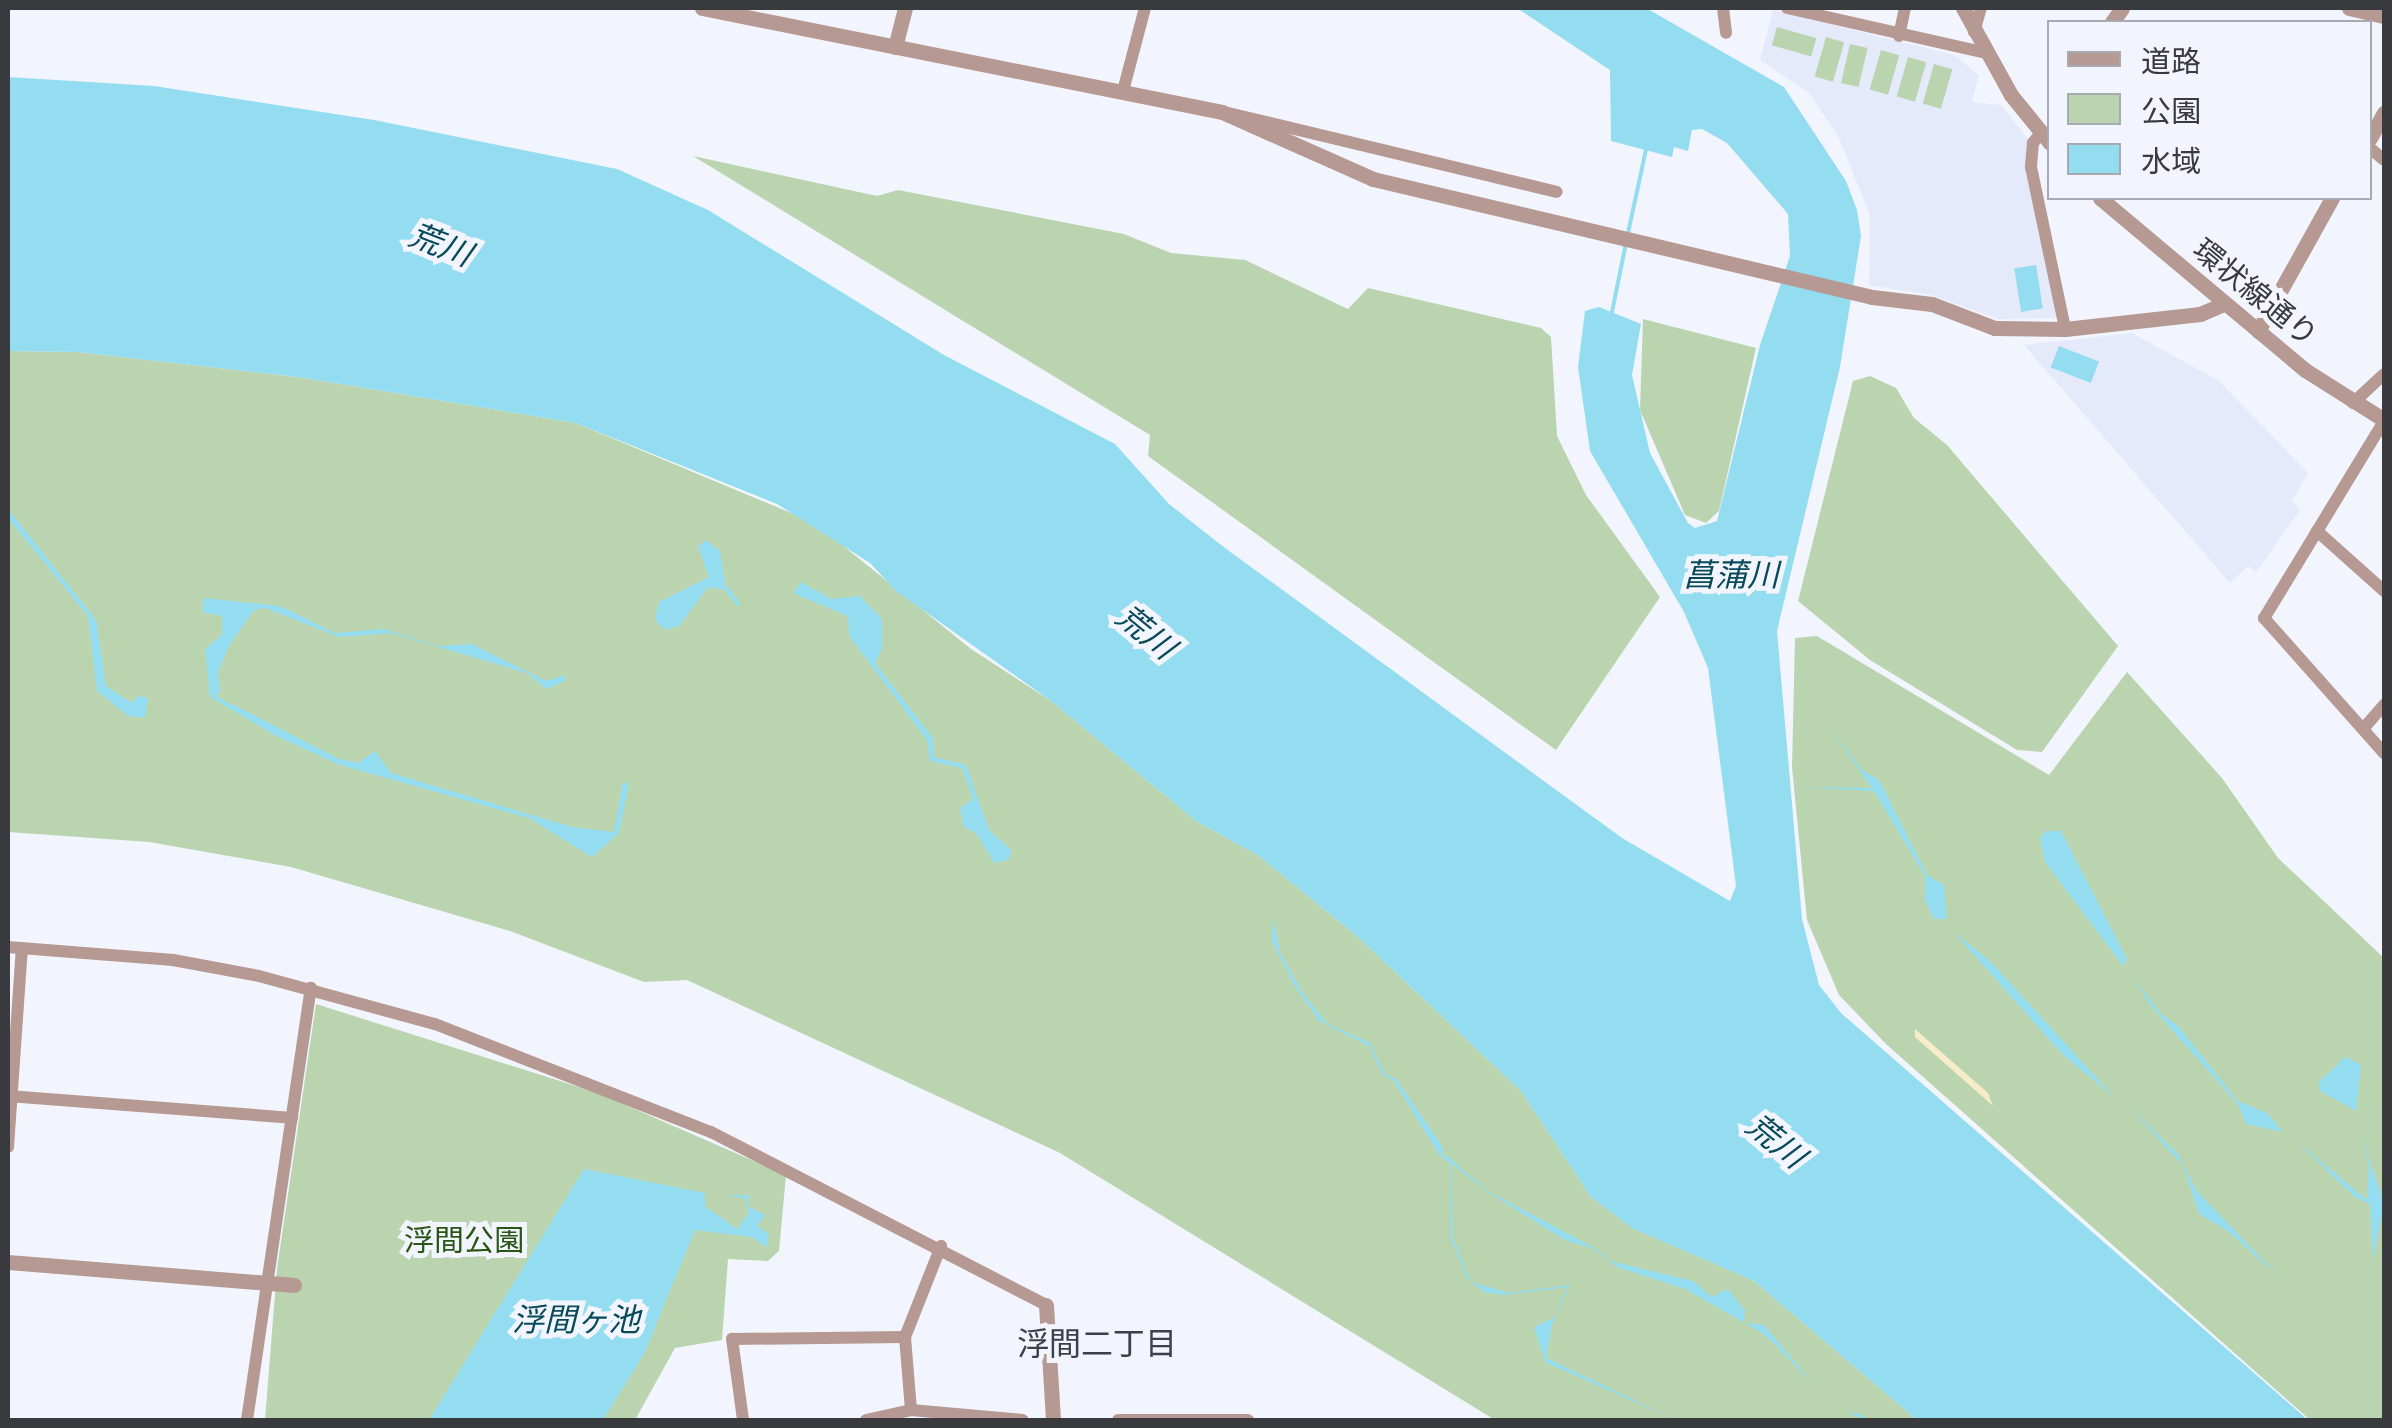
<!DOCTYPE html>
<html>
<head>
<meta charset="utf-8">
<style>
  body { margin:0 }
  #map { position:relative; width:2392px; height:1428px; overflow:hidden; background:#f2f5fe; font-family:Karla,"Noto Sans JP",sans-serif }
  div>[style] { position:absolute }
  .built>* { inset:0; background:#e4eafa }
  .green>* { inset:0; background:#bad4b0; transform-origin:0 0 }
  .sand>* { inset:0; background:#f6ecc7 }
  .water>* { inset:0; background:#94ddf1; transform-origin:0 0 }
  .stream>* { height:4px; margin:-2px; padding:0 2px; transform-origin:2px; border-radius:2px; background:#94ddf1 }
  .minor>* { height:12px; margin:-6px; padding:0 6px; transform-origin:6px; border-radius:6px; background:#b59992 }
  .tertiary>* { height:15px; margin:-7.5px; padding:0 7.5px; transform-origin:7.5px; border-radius:7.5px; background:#b59992 }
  span { translate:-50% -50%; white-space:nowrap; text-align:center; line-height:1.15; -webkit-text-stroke:10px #f2f5fe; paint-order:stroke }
  .street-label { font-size:30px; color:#393a3d }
  .park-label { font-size:30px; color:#295614 }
  .water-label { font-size:32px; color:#084a59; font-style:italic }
  .neighbourhood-label { font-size:32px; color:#3e4047 }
  .frame { position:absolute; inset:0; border:10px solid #393a3d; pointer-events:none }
  .legend { position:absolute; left:2047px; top:20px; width:325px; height:180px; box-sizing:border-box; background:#f2f5fe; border:2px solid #a8aab1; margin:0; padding:12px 18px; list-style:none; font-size:30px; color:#393a3d }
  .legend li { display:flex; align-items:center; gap:20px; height:50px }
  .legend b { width:50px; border:2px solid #a8aab1 }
</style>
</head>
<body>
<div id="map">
  <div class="built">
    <div style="clip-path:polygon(1773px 10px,1954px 55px,1979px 75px,1972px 102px,2001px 105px,2028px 139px,2027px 169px,2057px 318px,1998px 319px,1931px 295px,1869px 285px,1870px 215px,1838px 136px,1809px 93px,1760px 60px)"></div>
    <div style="clip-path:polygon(2132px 333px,2219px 381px,2308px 473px,2292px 501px,2300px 510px,2256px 572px,2248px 566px,2230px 583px,2024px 345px)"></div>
  </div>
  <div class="green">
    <div style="left:1777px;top:27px;width:41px;height:19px;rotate:16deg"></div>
    <div style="left:1826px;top:37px;width:19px;height:41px;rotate:16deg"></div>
    <div style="left:1850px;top:44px;width:18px;height:40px;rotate:13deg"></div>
    <div style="left:1881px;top:50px;width:19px;height:41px;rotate:16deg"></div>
    <div style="left:1908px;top:57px;width:19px;height:41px;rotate:16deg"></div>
    <div style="left:1934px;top:64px;width:19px;height:41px;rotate:16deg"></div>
    <div style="clip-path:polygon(693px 156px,877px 196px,898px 190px,1124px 234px,1171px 253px,1245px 260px,1348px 309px,1368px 288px,1541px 328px,1551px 337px,1557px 436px,1586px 495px,1660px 597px,1556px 750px,1148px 456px,1150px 435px)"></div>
    <div style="clip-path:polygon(1643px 319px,1756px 348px,1719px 511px,1706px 523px,1685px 515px,1640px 410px)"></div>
    <div style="clip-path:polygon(8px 351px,77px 352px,298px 377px,576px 423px,815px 523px,971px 649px,1051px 701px,1196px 821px,1259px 856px,1358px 937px,1521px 1091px,1591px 1197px,1633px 1228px,1754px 1281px,1917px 1420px,1495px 1420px,1060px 1153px,687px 980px,644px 982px,510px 931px,291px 867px,149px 842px,8px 832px)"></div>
    <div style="clip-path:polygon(1870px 376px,1896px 388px,1914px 418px,1947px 445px,2118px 646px,2042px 752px,2017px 750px,1870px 660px,1798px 601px,1853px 381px)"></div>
    <div style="clip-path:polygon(1817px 636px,2049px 775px,2127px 672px,2222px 778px,2278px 858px,2384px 958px,2384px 1420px,2310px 1420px,1886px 1044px,1839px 995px,1807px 920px,1792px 767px,1795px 638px)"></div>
    <div style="clip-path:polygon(316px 1004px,598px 1093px,786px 1175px,779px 1251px,768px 1261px,728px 1259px,722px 1340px,675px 1348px,635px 1420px,265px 1420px,277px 1269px)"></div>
  </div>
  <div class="sand">
    <div style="clip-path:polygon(1915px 1029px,1988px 1093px,1993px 1106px,1915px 1037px)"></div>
  </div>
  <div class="water">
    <div style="clip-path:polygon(1517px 8px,1646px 8px,1784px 87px,1846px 181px,1857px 210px,1861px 236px,1840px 367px,1777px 631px,1802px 919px,1819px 985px,1841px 1013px,2308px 1420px,1917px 1420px,1754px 1281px,1632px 1228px,1591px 1197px,1521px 1091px,1358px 937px,1259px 856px,1196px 821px,1051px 701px,896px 591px,870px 563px,777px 504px,576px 423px,298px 377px,77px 352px,8px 351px,8px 77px,154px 86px,374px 120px,617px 169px,708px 210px,944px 355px,1115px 444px,1169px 504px,1225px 548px,1622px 838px,1730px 901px,1736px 886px,1708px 668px,1684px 612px,1590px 451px,1578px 367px,1585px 311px,1599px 307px,1641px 324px,1632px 375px,1650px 453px,1688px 523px,1695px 528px,1717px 521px,1760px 345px,1790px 256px,1788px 214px,1727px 143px,1702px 129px,1692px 130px,1688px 151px,1674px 147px,1672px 157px,1611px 141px,1610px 70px)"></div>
    <div style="left:2036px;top:265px;width:44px;height:22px;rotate:81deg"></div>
    <div style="left:2059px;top:346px;width:43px;height:23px;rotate:21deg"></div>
    <div style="clip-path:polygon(8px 509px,96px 620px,106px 686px,132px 703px,138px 696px,148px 698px,145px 718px,128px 716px,97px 691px,88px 616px,8px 518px)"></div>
    <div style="clip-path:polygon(706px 540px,720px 551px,726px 590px,708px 587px,679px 626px,665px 630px,655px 620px,659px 602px,709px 577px,698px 547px)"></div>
    <div style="clip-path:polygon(801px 582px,831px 599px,860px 596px,882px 619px,882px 649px,875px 663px,933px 738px,934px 757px,966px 765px,989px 830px,1012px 851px,1008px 860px,994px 863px,976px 833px,964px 827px,960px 808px,973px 799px,962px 768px,930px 761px,927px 740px,850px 637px,847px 616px,793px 593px)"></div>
    <div style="clip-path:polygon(204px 598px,280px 606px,335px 633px,383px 629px,438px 646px,472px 644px,546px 681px,565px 675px,565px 681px,546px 689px,527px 673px,391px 633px,339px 637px,265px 608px,254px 610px,230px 644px,218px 672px,220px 693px,210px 698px,205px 649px,222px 635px,222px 616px,202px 612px)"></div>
    <div style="clip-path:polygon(232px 704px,339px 759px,358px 763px,375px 751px,391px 773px,572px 827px,614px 832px,623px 782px,629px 784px,619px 833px,592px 857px,529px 818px,340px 765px,276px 736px,229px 708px)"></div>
    <div style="clip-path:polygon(1826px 723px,1862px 770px,1879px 780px,1927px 875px,1944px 885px,1947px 919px,1934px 919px,1925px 900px,1925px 876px,1874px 791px,1804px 787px,1872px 788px)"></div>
    <div style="clip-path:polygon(2045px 831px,2061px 831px,2127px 959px,2123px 966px,2045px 862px,2040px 839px)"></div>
    <div style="clip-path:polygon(1273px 918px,1280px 952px,1300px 989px,1326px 1023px,1370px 1043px,1385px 1074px,1396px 1079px,1440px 1143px,1443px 1149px,1442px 1155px,1447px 1156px,1488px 1191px,1598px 1250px,1610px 1261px,1693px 1281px,1712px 1297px,1728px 1289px,1745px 1311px,1744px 1323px,1764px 1325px,1808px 1378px,1846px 1412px,1861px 1414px,1867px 1420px,1846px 1412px,1802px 1373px,1776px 1345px,1759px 1331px,1685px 1289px,1617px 1267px,1594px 1249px,1565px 1240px,1488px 1192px,1451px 1163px,1453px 1238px,1471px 1282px,1509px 1293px,1570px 1285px,1552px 1325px,1546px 1358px,1676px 1420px,1545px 1362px,1534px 1327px,1555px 1317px,1567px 1287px,1503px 1295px,1485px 1292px,1468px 1280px,1451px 1239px,1450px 1162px,1440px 1156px,1394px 1081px,1383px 1075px,1369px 1046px,1319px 1021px,1293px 983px,1272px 941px)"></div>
    <div style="clip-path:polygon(1953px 931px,1992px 963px,2114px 1097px,2062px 1054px)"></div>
    <div style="clip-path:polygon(2134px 978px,2160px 1013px,2178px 1026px,2238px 1101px,2267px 1113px,2283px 1132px,2246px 1124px,2238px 1104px,2150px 1005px)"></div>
    <div style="clip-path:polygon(2345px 1057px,2361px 1065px,2356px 1111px,2319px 1090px,2319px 1082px)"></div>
    <div style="clip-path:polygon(2127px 1105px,2178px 1154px,2196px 1190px,2279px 1277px,2228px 1231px,2199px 1214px,2183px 1165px)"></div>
    <div style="clip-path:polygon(2360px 1132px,2384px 1203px,2373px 1261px,2370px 1204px,2355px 1197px,2295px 1140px,2367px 1200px,2369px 1165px)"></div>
    <div style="clip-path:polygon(584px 1169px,705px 1193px,705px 1206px,737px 1229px,749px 1213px,745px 1198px,724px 1196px,749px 1195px,748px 1206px,765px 1215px,757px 1226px,769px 1234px,767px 1247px,751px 1237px,695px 1230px,644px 1354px,603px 1420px,429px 1420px)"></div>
  </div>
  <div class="stream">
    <div style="left:1628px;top:233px;width:85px;rotate:-77.8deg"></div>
    <div style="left:1612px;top:312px;width:70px;rotate:-78.5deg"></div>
    <div style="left:726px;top:588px;width:20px;rotate:53deg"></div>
    <div style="left:214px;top:697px;width:21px;rotate:31deg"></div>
  </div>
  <div class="minor">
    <div style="left:1723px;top:8px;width:25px;rotate:83deg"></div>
    <div style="left:1787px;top:8px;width:204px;rotate:12.7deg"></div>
    <div style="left:1974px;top:32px;width:25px;rotate:-74deg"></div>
    <div style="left:1899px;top:36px;width:29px;rotate:-78deg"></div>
    <div style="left:1123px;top:91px;width:86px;rotate:-75.2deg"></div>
    <div style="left:1224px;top:112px;width:342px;rotate:13.5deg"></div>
    <div style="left:2041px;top:133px;width:13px;rotate:129deg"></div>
    <div style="left:2033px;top:143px;width:24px;rotate:95deg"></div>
    <div style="left:2031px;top:167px;width:166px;rotate:78.1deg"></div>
    <div style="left:2370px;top:148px;width:18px;rotate:41deg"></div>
    <div style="left:2353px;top:403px;width:42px;rotate:-43.1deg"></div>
    <div style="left:2384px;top:421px;width:231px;rotate:121.3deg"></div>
    <div style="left:2264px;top:618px;width:181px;rotate:48.4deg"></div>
    <div style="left:2317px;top:531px;width:90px;rotate:41.8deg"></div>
    <div style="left:2363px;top:729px;width:32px;rotate:-49deg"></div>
    <div style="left:8px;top:947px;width:166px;rotate:4.5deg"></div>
    <div style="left:173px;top:960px;width:87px;rotate:10.5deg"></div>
    <div style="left:259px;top:976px;width:182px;rotate:15.3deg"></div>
    <div style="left:435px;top:1024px;width:296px;rotate:21.4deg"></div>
    <div style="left:711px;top:1132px;width:377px;rotate:27.3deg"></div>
    <div style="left:8px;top:1096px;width:285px;rotate:4.4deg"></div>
    <div style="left:8px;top:1147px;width:199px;rotate:-86deg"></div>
    <div style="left:911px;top:1410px;width:73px;rotate:-94.7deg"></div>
    <div style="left:905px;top:1337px;width:98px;rotate:-68.4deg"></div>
    <div style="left:247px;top:1420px;width:437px;rotate:-81.6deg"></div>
    <div style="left:743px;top:1420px;width:82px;rotate:-97.7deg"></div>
    <div style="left:732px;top:1339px;width:173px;rotate:-0.7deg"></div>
    <div style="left:866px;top:1420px;width:46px;rotate:-12.5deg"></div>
    <div style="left:911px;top:1410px;width:112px;rotate:5.1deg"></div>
    <div style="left:1118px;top:1420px;width:130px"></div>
  </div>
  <div class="tertiary">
    <div style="left:702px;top:8px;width:530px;rotate:11.31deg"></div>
    <div style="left:1222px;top:112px;width:165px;rotate:23.9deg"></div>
    <div style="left:1373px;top:179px;width:513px;rotate:13.3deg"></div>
    <div style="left:1872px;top:297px;width:60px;rotate:6.7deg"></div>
    <div style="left:1932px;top:304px;width:67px;rotate:20.9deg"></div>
    <div style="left:1995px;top:328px;width:70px;rotate:0.8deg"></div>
    <div style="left:2065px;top:329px;width:136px;rotate:-6.3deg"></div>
    <div style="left:2200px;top:314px;width:26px;rotate:-23deg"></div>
    <div style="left:1963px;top:8px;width:99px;rotate:61.1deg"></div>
    <div style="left:2011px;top:95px;width:62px;rotate:50.9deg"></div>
    <div style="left:2349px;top:8px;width:36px;rotate:13deg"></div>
    <div style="left:2112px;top:22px;width:17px;rotate:-54deg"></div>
    <div style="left:895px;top:47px;width:40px;rotate:-75.6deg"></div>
    <div style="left:2370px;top:138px;width:29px;rotate:-61deg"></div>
    <div style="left:2100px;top:198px;width:268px;rotate:40deg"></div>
    <div style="left:2305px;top:370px;width:93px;rotate:32.3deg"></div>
    <div style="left:2258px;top:331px;width:152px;rotate:-60.9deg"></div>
    <div style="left:8px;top:1262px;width:287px;rotate:4.6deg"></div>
    <div style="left:1046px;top:1305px;width:115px;rotate:86.5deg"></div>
  </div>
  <div class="street-label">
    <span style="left:2255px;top:293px;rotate:39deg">環状線通り</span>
  </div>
  <div class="park-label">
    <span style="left:464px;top:1241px">浮間公園</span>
  </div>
  <div class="water-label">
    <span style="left:440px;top:246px;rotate:21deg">荒川</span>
    <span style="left:1731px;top:576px">菖蒲川</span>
    <span style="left:1145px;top:633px;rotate:39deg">荒川</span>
    <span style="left:1775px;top:1142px;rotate:39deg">荒川</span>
    <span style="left:576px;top:1321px">浮間ヶ池</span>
  </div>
  <div class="neighbourhood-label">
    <span style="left:1097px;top:1345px">浮間二丁目</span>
  </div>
  <div class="frame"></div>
  <ul class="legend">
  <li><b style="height:12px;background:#b59992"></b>道路</li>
  <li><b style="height:28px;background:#bad4b0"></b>公園</li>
  <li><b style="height:28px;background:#94ddf1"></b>水域</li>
  </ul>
</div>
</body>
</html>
